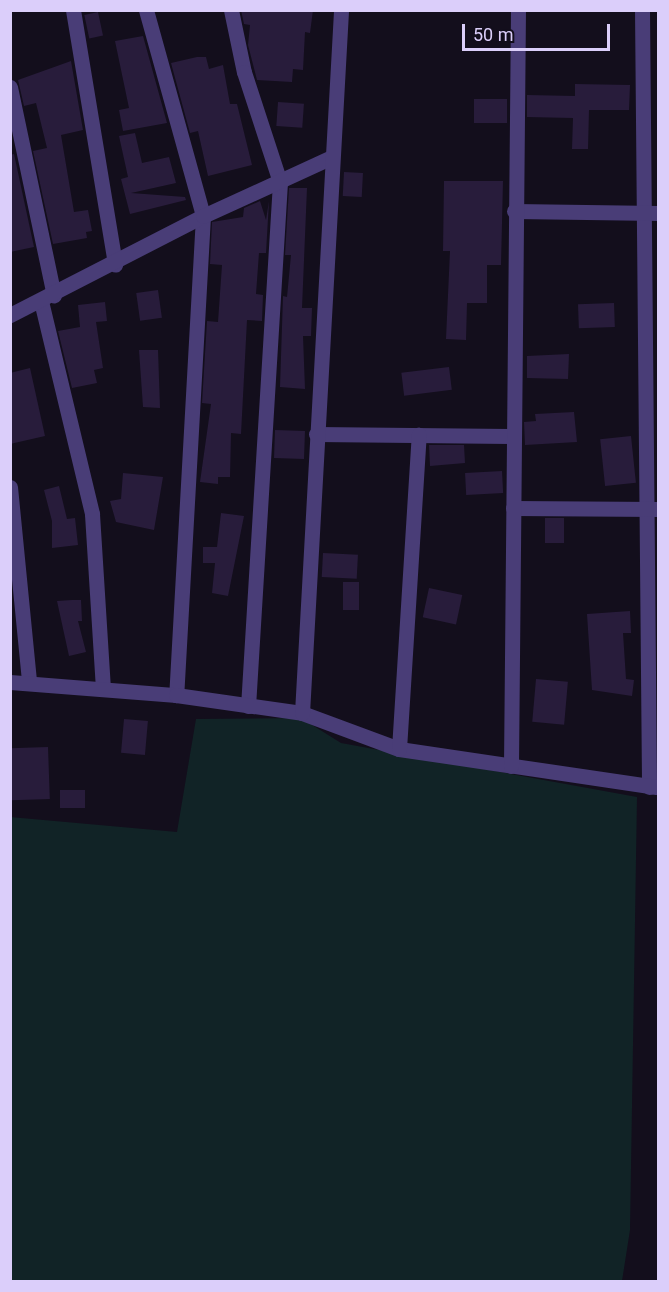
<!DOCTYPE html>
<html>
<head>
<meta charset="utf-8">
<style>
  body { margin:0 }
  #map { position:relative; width:669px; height:1292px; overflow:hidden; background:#130e1c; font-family:Roboto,sans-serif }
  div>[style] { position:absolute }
  .green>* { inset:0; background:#112326 }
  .building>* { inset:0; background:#281c3b; transform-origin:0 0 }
  .minor>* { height:15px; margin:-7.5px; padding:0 7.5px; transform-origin:7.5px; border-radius:7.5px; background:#493d77 }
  span { translate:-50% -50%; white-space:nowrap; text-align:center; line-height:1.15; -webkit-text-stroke:4.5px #130e1c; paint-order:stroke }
  .frame { position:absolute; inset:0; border:12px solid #dbcefa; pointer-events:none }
  .scale { position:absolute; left:462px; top:24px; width:148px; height:27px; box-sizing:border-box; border:3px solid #dbcefa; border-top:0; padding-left:8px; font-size:18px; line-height:21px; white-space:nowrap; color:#dbcefa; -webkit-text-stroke:4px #130e1c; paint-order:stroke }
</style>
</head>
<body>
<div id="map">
  <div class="green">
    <div style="clip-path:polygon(301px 718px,341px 743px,637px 797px,630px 1230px,622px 1281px,11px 1281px,10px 817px,177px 832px,196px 719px)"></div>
  </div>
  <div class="building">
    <div style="clip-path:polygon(241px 10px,313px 10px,310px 33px,305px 32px,303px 70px,293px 69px,292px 82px,257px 80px,248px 45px,250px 25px,244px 24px)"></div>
    <div style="left:98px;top:12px;width:24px;height:14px;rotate:78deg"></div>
    <div style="clip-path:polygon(143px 36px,167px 123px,123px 131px,119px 110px,129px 108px,115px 41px)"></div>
    <div style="clip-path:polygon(197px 57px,206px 57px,209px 69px,223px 65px,230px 104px,237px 104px,252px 165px,208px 176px,198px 131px,190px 133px,171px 63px)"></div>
    <div style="clip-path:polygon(71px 61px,83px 130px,61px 135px,74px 212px,88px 210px,92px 231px,86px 232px,87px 238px,53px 244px,33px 151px,47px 148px,36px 103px,24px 106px,18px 80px)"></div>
    <div style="clip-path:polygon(575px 84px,630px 85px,629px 110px,589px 110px,588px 149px,572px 149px,573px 118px,527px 117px,527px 95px,575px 96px)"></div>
    <div style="left:474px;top:99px;width:33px;height:24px"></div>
    <div style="left:278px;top:102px;width:26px;height:24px;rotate:4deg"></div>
    <div style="clip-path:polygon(135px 133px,142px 163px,169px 157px,176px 183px,131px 193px,185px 197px,186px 200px,130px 214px,121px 179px,128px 177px,119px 136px)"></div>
    <div style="clip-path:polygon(14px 154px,34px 247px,10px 252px,10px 155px)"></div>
    <div style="left:344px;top:172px;width:19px;height:24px;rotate:3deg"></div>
    <div style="clip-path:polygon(444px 181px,503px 181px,501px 265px,487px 265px,487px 303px,467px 303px,466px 340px,446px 339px,450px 251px,443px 251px)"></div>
    <div style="clip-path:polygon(289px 188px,307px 188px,302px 308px,312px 308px,311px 336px,303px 336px,305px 389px,280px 387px,283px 296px,287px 297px,291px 255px,285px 255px)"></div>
    <div style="clip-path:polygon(260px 201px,266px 220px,269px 201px,266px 253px,259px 253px,256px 294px,263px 295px,262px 321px,247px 320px,241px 434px,231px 433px,230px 477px,218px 477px,218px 484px,200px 482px,211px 404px,202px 403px,207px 321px,218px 322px,222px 265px,210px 264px,212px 222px,243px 217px,244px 208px)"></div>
    <div style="left:158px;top:290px;width:28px;height:22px;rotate:82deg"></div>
    <div style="clip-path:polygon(105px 302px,107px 321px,96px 322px,103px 368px,94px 370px,97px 383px,72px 388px,58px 331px,80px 327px,78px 305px)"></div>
    <div style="left:614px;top:303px;width:24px;height:36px;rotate:88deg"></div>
    <div style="clip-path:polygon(139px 350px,158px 350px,160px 408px,143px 407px)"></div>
    <div style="clip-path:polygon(569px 354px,568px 379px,527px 378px,527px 356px)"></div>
    <div style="left:449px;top:367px;width:23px;height:48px;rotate:83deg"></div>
    <div style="clip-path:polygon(30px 368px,45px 436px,10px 444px,10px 373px)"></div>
    <div style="clip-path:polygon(574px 412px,577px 442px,525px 445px,524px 422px,536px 421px,535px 414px)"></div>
    <div style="left:275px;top:430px;width:30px;height:28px;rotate:2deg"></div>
    <div style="left:631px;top:436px;width:47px;height:31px;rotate:84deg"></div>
    <div style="clip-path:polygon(429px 445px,464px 445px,465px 463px,430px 466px)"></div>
    <div style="left:502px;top:471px;width:22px;height:37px;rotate:87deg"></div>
    <div style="clip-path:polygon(123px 473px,163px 477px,154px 530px,116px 522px,110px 501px,121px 499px)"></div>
    <div style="clip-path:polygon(59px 486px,67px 519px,75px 518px,78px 545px,52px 548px,52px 521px,44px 490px)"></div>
    <div style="clip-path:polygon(221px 513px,244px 516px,228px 596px,212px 593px,215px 563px,203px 563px,203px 547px,217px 547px)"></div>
    <div style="left:545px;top:518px;width:19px;height:25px"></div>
    <div style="left:323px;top:553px;width:35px;height:24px;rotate:3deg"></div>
    <div style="left:343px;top:582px;width:16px;height:28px"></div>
    <div style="left:429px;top:588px;width:34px;height:30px;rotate:12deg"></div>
    <div style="clip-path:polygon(72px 600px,81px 600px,82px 621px,78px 621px,86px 652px,69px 656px,57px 601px)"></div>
    <div style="clip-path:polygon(630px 611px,631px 633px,623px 633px,626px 679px,634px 680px,632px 696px,592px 690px,587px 614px)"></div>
    <div style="left:536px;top:679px;width:32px;height:43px;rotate:5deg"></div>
    <div style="left:124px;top:719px;width:24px;height:34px;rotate:5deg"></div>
    <div style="left:48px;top:747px;width:52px;height:38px;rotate:88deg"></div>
    <div style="left:60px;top:790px;width:25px;height:18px"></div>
  </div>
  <div class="minor">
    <div style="left:73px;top:10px;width:258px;rotate:80.6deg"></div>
    <div style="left:146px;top:10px;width:214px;rotate:74.5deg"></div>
    <div style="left:203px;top:216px;width:480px;rotate:93.2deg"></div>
    <div style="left:231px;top:10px;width:63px;rotate:78.2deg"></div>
    <div style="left:244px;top:72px;width:116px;rotate:71.9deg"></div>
    <div style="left:280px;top:182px;width:525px;rotate:93.49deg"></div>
    <div style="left:642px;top:10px;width:777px;rotate:89.48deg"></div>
    <div style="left:10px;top:87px;width:213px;rotate:78.1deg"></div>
    <div style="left:514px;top:211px;width:144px;rotate:0.8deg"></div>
    <div style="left:41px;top:301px;width:219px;rotate:76.5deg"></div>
    <div style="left:92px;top:514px;width:174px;rotate:86.4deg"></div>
    <div style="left:10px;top:315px;width:217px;rotate:-27.2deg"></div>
    <div style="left:203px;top:216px;width:142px;rotate:-24.6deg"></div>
    <div style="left:316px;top:434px;width:197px;rotate:0.6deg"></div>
    <div style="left:10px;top:487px;width:196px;rotate:84.4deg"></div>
    <div style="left:513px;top:508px;width:145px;rotate:0.4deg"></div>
    <div style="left:10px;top:682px;width:167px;rotate:4.5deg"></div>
    <div style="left:176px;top:695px;width:127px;rotate:8.1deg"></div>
    <div style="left:302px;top:713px;width:103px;rotate:20.4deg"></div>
    <div style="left:399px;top:749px;width:260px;rotate:8.4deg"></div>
    <div style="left:302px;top:713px;width:704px;rotate:-86.82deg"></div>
    <div style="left:399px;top:749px;width:315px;rotate:-86.4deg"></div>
    <div style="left:511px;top:766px;width:756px;rotate:-89.47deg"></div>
  </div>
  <div class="frame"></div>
  <div class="scale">50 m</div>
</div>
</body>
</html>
